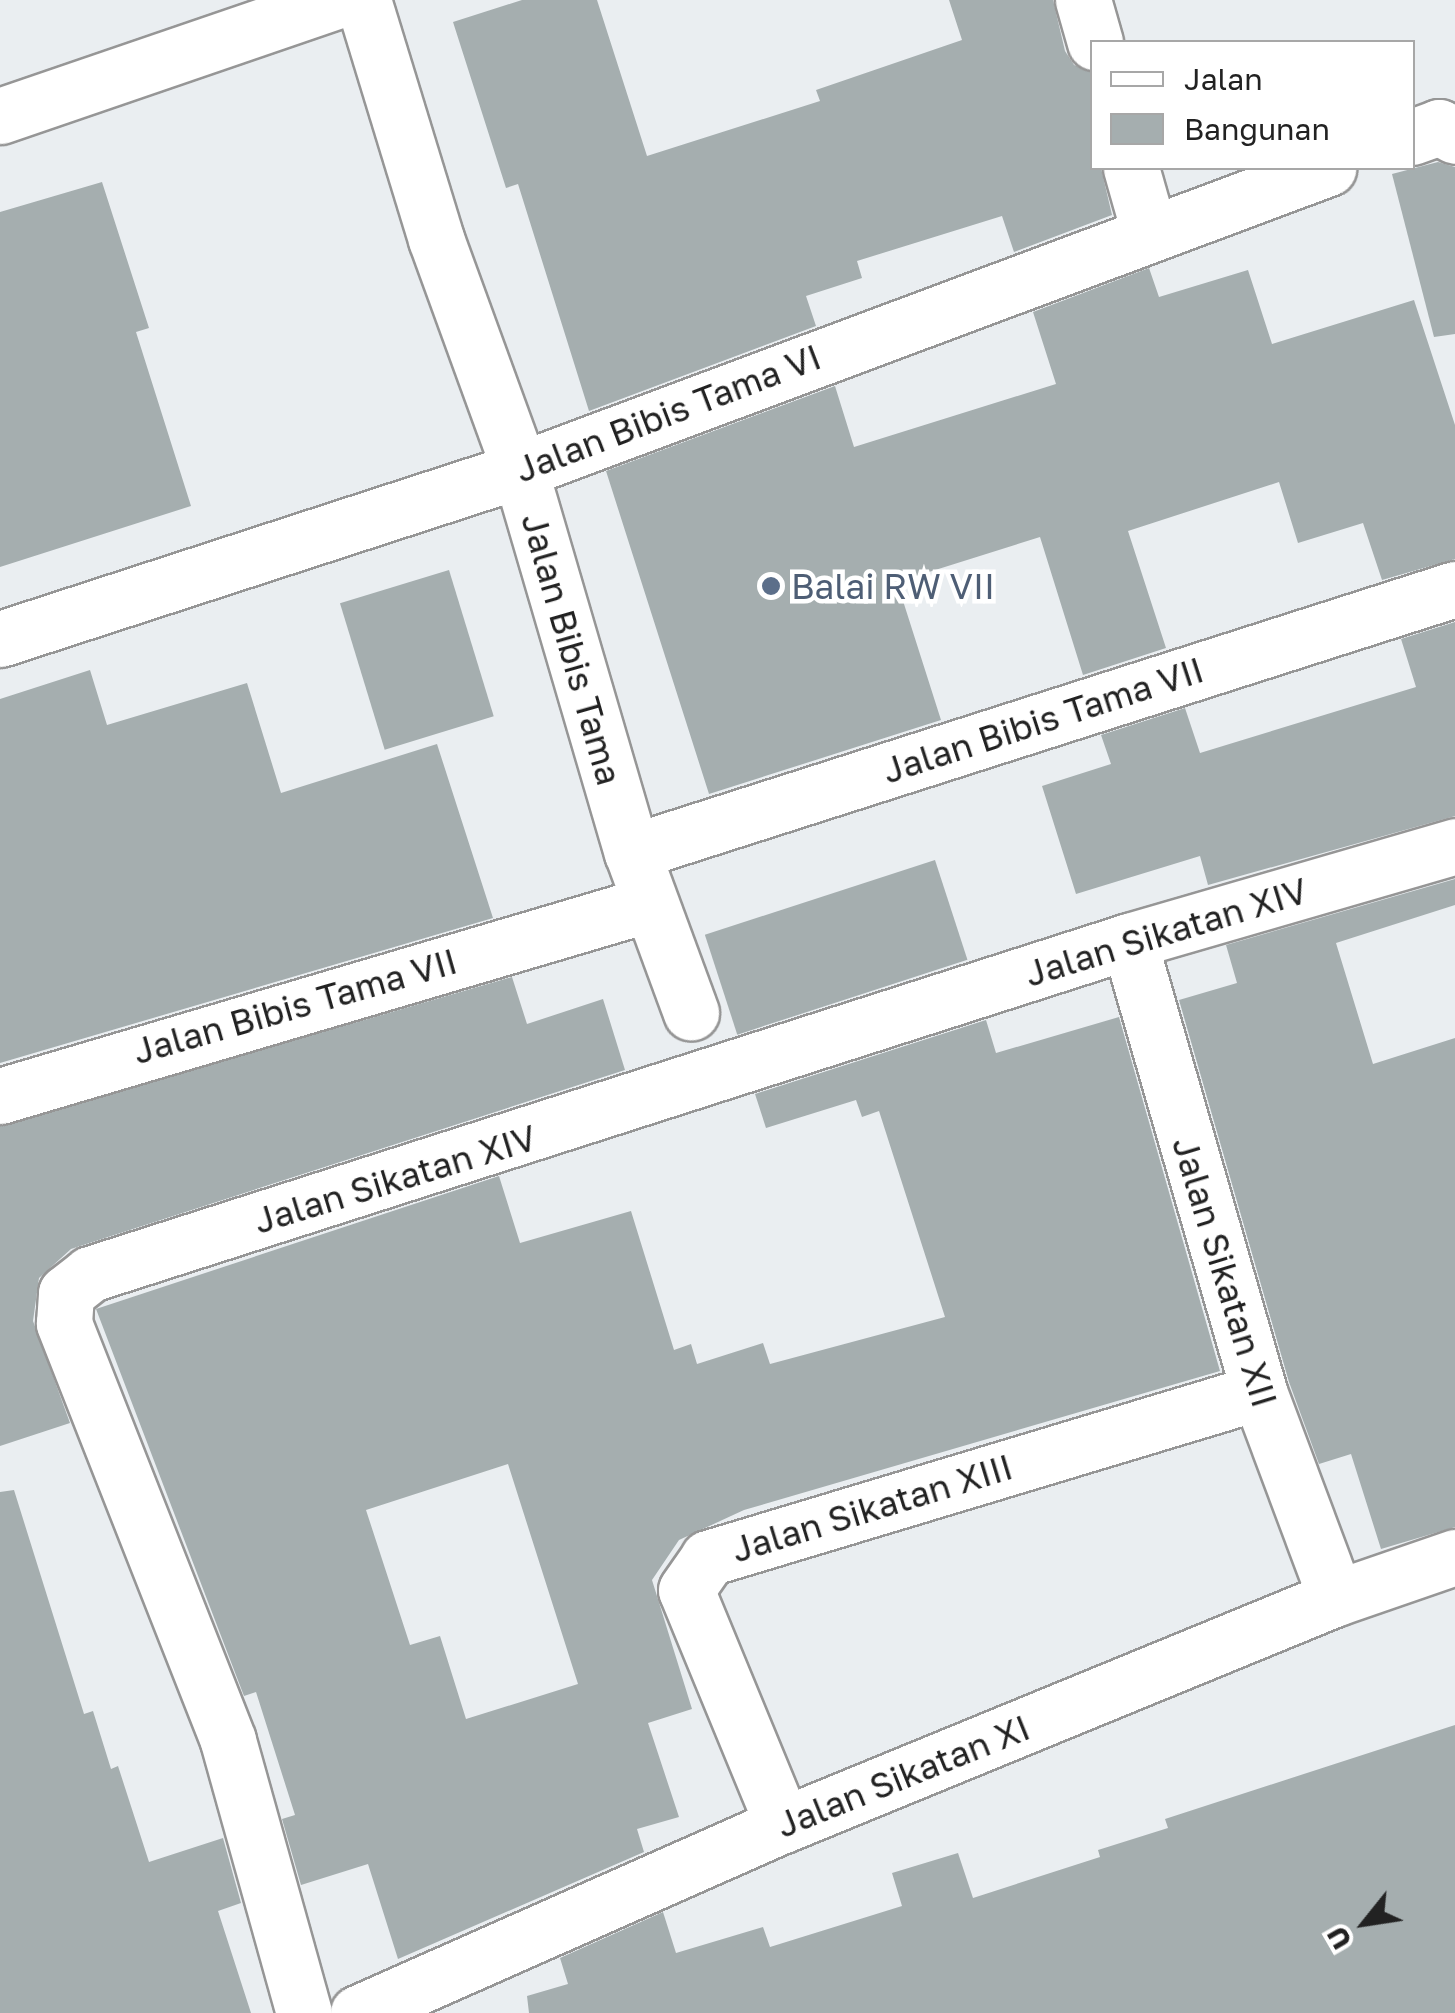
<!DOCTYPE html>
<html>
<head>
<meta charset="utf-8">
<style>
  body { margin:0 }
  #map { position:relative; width:1455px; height:2013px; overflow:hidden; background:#eaeef1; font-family:"Golos Text",sans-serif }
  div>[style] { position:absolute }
  .building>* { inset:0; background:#a5aeaf; transform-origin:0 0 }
  .roads { filter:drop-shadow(2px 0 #969696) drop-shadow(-2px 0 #969696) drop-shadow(0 2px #969696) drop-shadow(0 -2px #969696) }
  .minor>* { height:55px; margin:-27.5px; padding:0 27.5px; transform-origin:27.5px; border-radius:27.5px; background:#fff }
  .dots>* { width:28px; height:28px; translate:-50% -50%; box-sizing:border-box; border:5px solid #fff; border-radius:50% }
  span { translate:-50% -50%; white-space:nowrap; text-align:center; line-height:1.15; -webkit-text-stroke:9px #fff; paint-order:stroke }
  .street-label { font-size:35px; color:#222 }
  .service-label { font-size:35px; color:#4e5e75 }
  .left { translate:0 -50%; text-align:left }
  .legend { position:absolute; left:1090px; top:40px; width:325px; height:130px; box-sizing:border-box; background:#fff; border:2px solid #a7a7a7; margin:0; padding:12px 18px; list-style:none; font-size:30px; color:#222 }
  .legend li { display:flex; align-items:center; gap:20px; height:50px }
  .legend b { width:50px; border:2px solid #a7a7a7 }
  .north { position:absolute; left:1315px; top:1873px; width:100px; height:100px; -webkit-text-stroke:8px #fff; paint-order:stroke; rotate:240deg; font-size:28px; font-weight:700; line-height:40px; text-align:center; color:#222 }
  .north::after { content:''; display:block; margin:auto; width:35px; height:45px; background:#222; clip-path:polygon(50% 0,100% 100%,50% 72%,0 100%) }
</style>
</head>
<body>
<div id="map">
  <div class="building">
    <div style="clip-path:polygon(522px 0,597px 0,647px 156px,820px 101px,816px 90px,962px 40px,949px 0,1053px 0,1065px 51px,1074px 65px,1092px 72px,1092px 168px,1101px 168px,1112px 215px,1014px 252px,1002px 216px,857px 261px,862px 278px,806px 296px,816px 326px,589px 411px,518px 184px,506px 188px,453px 22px)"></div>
    <div style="clip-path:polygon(1438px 162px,1455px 167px,1455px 334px,1434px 337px,1392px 174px)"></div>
    <div style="clip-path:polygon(102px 182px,149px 328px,136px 332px,191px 506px,0 567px,0 212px)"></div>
    <div style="clip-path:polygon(1149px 268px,1159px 297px,1248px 270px,1272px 344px,1414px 300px,1455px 425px,1455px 559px,1382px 580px,1363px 523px,1298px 543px,1279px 482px,1128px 531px,1166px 648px,1083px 675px,1040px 537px,897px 582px,941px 720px,709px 794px,606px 471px,835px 386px,854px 447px,1056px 384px,1033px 312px)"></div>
    <div style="left:449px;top:570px;width:153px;height:114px;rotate:73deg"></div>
    <div style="clip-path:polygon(1455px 622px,1455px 816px,1208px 885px,1200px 856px,1076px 894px,1042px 786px,1111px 764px,1101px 735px,1185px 708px,1200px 753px,1416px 687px,1401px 639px)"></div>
    <div style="clip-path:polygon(90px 670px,107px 725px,247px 683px,281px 793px,437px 744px,493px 918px,0 1063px,0 699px)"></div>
    <div style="left:935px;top:860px;width:105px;height:242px;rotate:72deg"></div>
    <div style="clip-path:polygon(1455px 879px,1455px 905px,1336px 943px,1373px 1064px,1455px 1038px,1455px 1527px,1381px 1549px,1351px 1454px,1319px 1464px,1289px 1382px,1179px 1000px,1237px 983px,1226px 945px)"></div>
    <div style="clip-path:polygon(512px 977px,527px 1024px,603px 999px,625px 1070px,71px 1249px,39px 1278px,33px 1321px,70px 1423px,0 1446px,0 1126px)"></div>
    <div style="clip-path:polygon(evenodd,1119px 1017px,1220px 1371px,744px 1510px,679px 1540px,652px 1580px,692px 1709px,648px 1723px,679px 1817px,637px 1829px,644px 1852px,398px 1959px,368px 1864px,301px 1885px,282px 1819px,295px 1815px,256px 1692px,244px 1696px,96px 1309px,499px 1176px,520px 1243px,631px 1211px,674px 1350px,691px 1344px,697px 1364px,763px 1343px,770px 1364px,945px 1317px,879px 1111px,862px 1117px,856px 1100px,766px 1128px,755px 1094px,986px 1020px,996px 1053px,1119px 1017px,508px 1464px,578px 1684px,466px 1719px,440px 1636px,410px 1645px,366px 1510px,508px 1464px)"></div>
    <div style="clip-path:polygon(14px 1490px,84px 1714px,93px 1711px,111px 1769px,118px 1766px,149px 1862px,223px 1838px,241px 1903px,218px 1911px,251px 2013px,0 2013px,0 1492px)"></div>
    <div style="clip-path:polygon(1455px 1725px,1455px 2013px,529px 2013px,527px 1996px,568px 1984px,560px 1958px,663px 1912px,676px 1953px,763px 1927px,770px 1947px,902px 1906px,892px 1873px,958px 1853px,973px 1898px,1100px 1857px,1098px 1850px,1168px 1828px,1165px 1819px)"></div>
  </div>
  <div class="roads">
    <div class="minor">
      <div style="left:363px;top:0;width:250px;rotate:73deg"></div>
      <div style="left:436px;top:239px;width:246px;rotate:70deg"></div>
      <div style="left:520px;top:470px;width:398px;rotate:73.7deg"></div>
      <div style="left:632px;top:852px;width:171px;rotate:69.8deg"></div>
      <div style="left:1083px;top:0;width:44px;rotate:74.1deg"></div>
      <div style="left:0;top:116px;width:357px;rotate:-18.9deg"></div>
      <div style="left:1412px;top:137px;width:29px;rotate:-20deg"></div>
      <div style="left:1439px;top:127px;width:18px;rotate:29deg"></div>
      <div style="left:1131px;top:168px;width:66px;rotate:74.1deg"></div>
      <div style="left:0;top:639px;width:547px;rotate:-18deg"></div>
      <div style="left:520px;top:470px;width:863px;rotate:-20.49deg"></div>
      <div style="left:632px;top:852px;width:864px;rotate:-17.72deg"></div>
      <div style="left:1129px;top:941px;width:469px;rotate:73.9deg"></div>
      <div style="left:1259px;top:1392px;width:220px;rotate:69.5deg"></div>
      <div style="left:0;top:1096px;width:677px;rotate:-16.48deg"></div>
      <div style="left:783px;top:1825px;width:254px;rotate:-112.4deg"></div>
      <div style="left:686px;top:1590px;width:39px;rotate:-55deg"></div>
      <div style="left:708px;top:1558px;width:575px;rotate:-16.77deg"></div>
      <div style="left:304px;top:2013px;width:283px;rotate:-105.6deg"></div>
      <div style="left:228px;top:1740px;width:448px;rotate:-111.5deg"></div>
      <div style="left:64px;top:1323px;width:30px;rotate:-86deg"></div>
      <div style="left:66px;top:1293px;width:31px;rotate:-38deg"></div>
      <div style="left:90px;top:1274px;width:1091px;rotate:-17.77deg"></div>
      <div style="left:1129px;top:941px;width:340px;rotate:-16.2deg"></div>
      <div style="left:358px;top:2013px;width:465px;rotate:-23.9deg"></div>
      <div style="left:783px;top:1825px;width:598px;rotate:-22.32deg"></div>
      <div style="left:1336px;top:1598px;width:126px;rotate:-19deg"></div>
    </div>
  </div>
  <div class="dots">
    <div style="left:771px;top:586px;background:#5c6f8a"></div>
  </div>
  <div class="street-label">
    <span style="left:668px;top:413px;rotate:-21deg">Jalan Bibis Tama VI</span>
    <span style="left:572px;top:649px;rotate:74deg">Jalan Bibis Tama</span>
    <span style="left:1043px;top:720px;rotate:-18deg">Jalan Bibis Tama VII</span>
    <span style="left:1166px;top:932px;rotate:-17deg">Jalan Sikatan XIV</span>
    <span style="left:295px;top:1006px;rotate:-16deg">Jalan Bibis Tama VII</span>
    <span style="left:395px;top:1179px;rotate:-17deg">Jalan Sikatan XIV</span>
    <span style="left:1225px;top:1272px;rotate:73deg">Jalan Sikatan XII</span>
    <span style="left:872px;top:1508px;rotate:-17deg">Jalan Sikatan XIII</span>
    <span style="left:903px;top:1776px;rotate:-22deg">Jalan Sikatan XI</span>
  </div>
  <div class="service-label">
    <span class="left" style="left:791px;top:586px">Balai RW VII</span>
  </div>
  <ul class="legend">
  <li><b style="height:12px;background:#fff"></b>Jalan</li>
  <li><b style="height:28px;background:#a5aeaf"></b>Bangunan</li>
  </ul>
  <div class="north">U</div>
</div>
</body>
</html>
